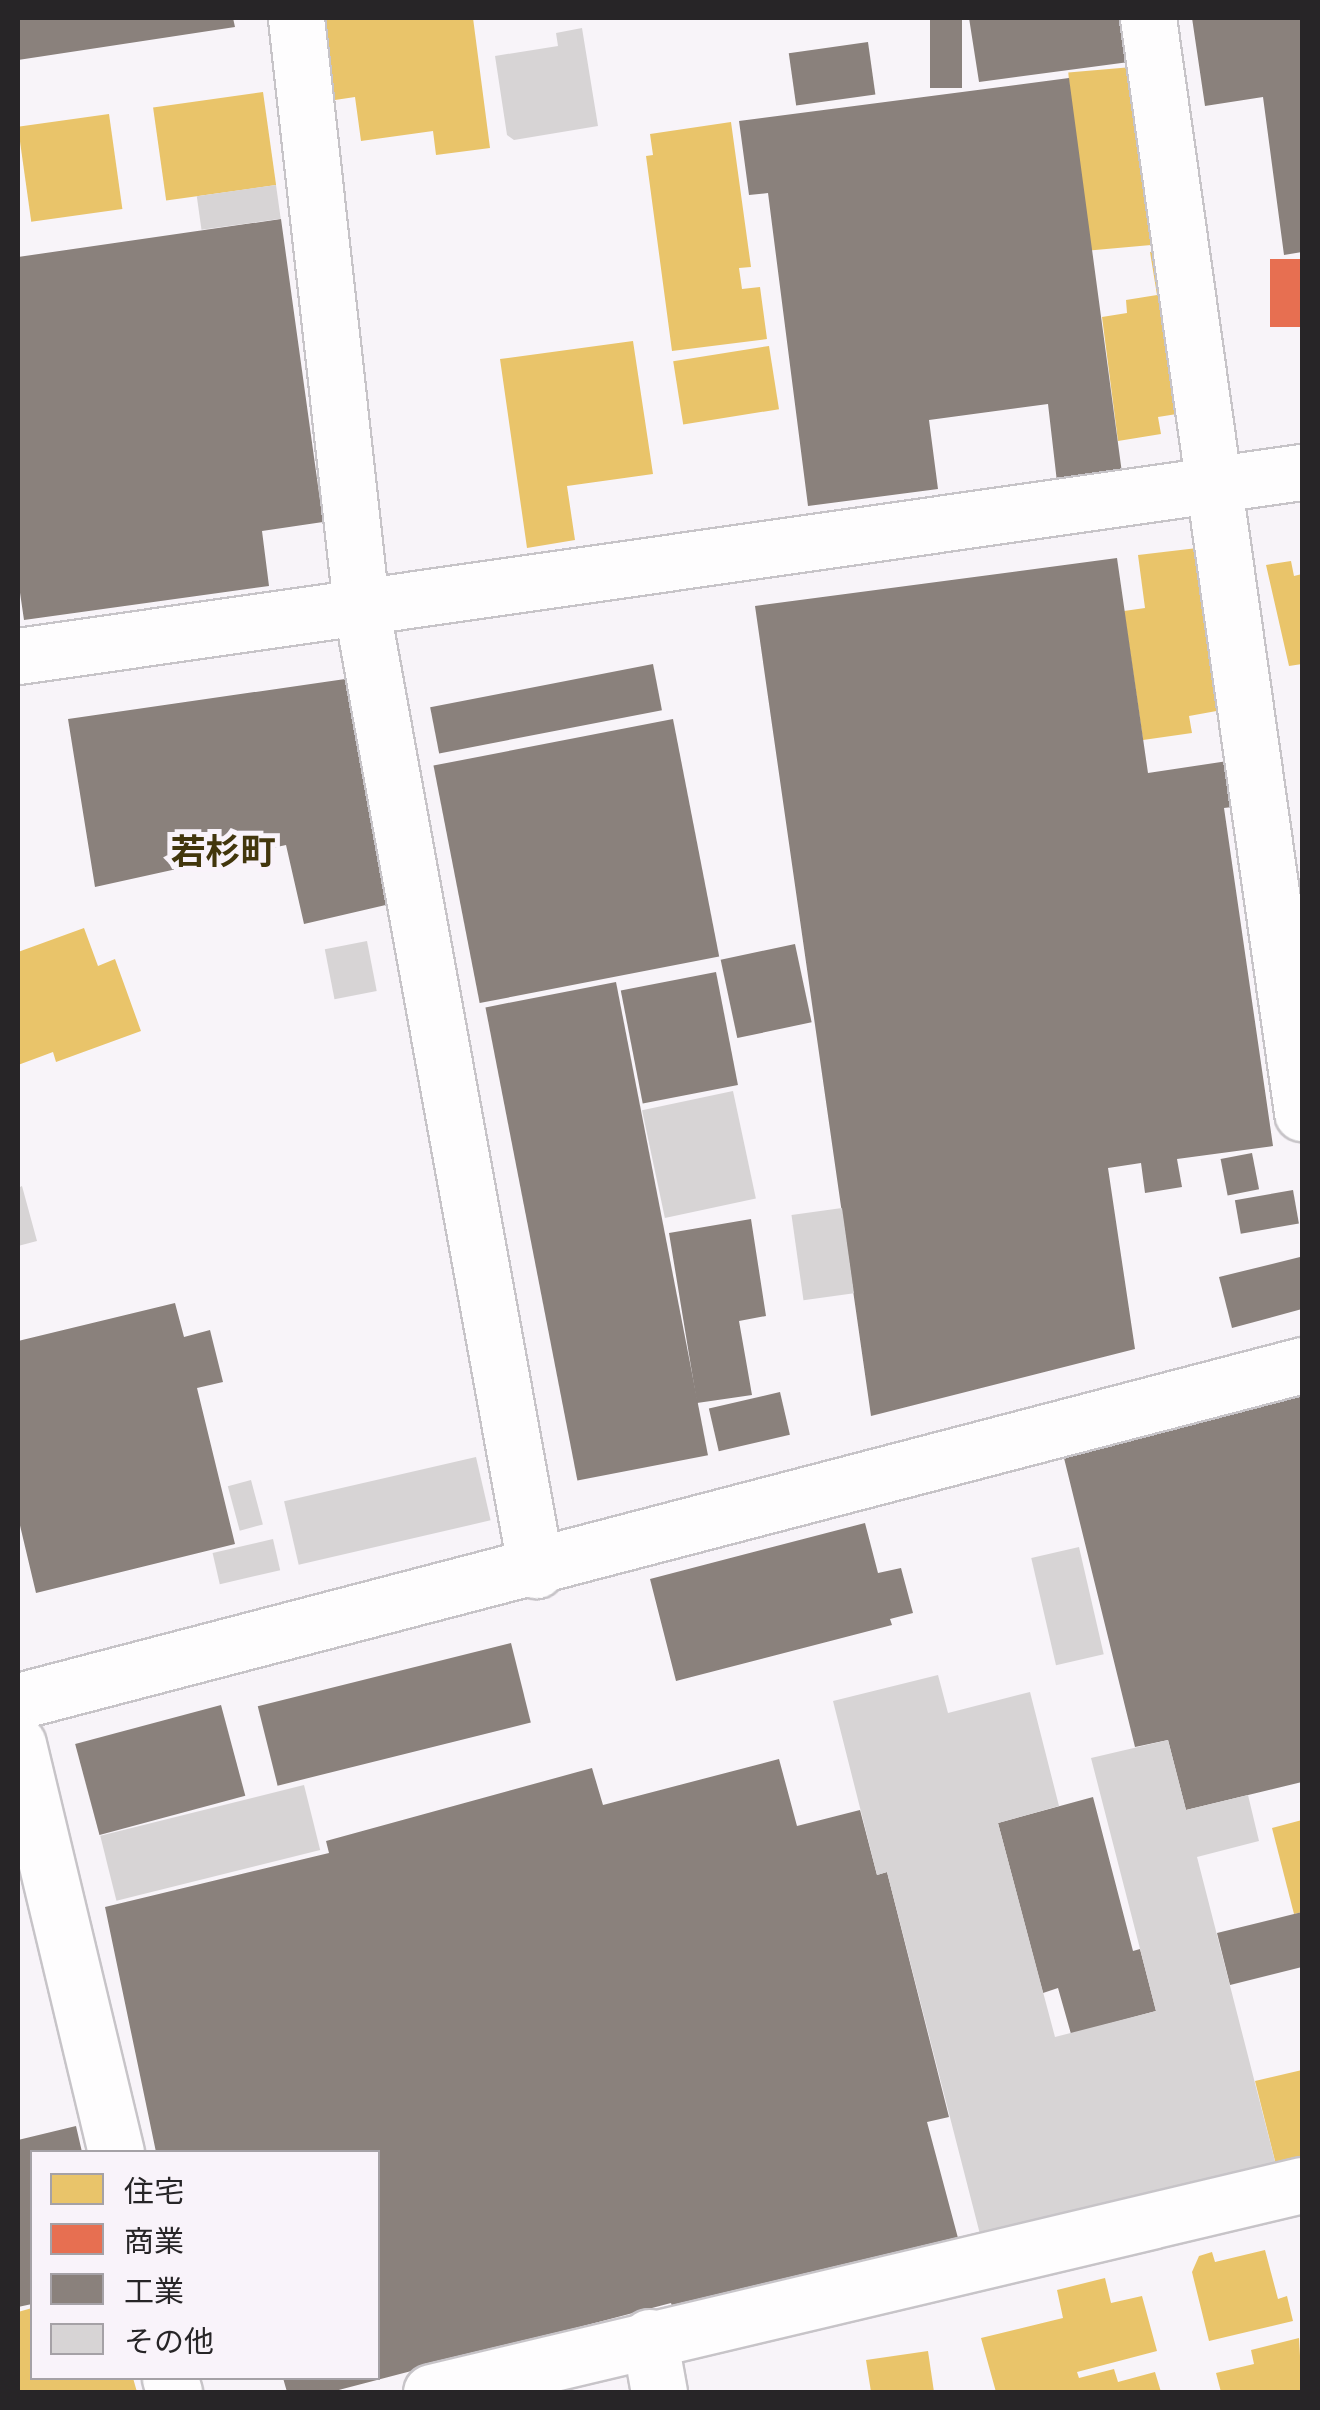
<!DOCTYPE html>
<html>
<head>
<meta charset="utf-8">
<style>
  body { margin:0 }
  #map { position:relative; width:1320px; height:2410px; overflow:hidden; background:#f8f4f9; font-family:"Work Sans","Noto Sans JP",sans-serif }
  div>[style] { position:absolute }
  .homes>* { inset:0; background:#e9c46a; transform-origin:0 0 }
  .shops>* { inset:0; background:#e76f51; transform-origin:0 0 }
  .industry>* { inset:0; background:#8a817c; transform-origin:0 0 }
  .building>* { inset:0; background:#d7d4d5; transform-origin:0 0 }
  .roads { filter:drop-shadow(2px 0 #c7c4c8) drop-shadow(-2px 0 #c7c4c8) drop-shadow(0 2px #c7c4c8) drop-shadow(0 -2px #c7c4c8) }
  .minor>* { height:55px; margin:-27.5px; padding:0 27.5px; transform-origin:27.5px; border-radius:27.5px; background:#fefdfe }
  span { translate:-50% -50%; white-space:nowrap; text-align:center; line-height:1.15; -webkit-text-stroke:10px #f9f3fa; paint-order:stroke }
  .quarter-label { font-size:35px; color:#42360c; font-weight:700 }
  .frame { position:absolute; inset:0; border:20px solid #272527; pointer-events:none }
  .legend { position:absolute; left:30px; top:2150px; width:350px; height:230px; box-sizing:border-box; background:#f9f3fa; border:2px solid #a5a1a6; margin:0; padding:12px 18px; list-style:none; font-size:30px; color:#272527 }
  .legend li { display:flex; align-items:center; gap:20px; height:50px }
  .legend b { width:50px; border:2px solid #a5a1a6 }
</style>
</head>
<body>
<div id="map">
  <div class="homes">
    <div style="clip-path:polygon(323px 18px,473px 18px,490px 148px,436px 155px,433px 131px,361px 141px,355px 97px,335px 100px)"></div>
    <div style="left:1144px;top:66px;width:179px;height:76px;rotate:85deg"></div>
    <div style="left:263px;top:92px;width:94px;height:111px;rotate:82deg"></div>
    <div style="left:109px;top:114px;width:96px;height:92px;rotate:82deg"></div>
    <div style="clip-path:polygon(731px 122px,751px 267px,739px 268px,742px 289px,760px 287px,767px 339px,672px 351px,646px 156px,653px 155px,650px 134px)"></div>
    <div style="clip-path:polygon(1179px 248px,1202px 410px,1158px 417px,1161px 434px,1118px 441px,1102px 317px,1127px 313px,1126px 300px,1157px 295px,1150px 252px)"></div>
    <div style="clip-path:polygon(633px 341px,653px 474px,567px 486px,575px 540px,527px 548px,500px 359px)"></div>
    <div style="left:769px;top:346px;width:64px;height:97px;rotate:81deg"></div>
    <div style="clip-path:polygon(1206px 547px,1222px 710px,1189px 716px,1192px 733px,1143px 740px,1124px 611px,1145px 608px,1138px 555px)"></div>
    <div style="clip-path:polygon(1291px 561px,1294px 576px,1302px 574px,1302px 664px,1289px 666px,1266px 565px)"></div>
    <div style="clip-path:polygon(84px 928px,98px 966px,115px 959px,141px 1031px,56px 1062px,53px 1052px,18px 1065px,18px 952px)"></div>
    <div style="clip-path:polygon(1302px 1820px,1302px 1912px,1294px 1914px,1272px 1828px)"></div>
    <div style="clip-path:polygon(1302px 2070px,1302px 2163px,1277px 2169px,1255px 2081px)"></div>
    <div style="clip-path:polygon(1265px 2250px,1278px 2299px,1287px 2296px,1293px 2321px,1209px 2341px,1192px 2272px,1199px 2256px,1212px 2252px,1215px 2262px)"></div>
    <div style="clip-path:polygon(1105px 2278px,1111px 2303px,1142px 2296px,1157px 2351px,1077px 2372px,1079px 2378px,1114px 2369px,1118px 2382px,1155px 2372px,1161px 2392px,996px 2392px,981px 2338px,1063px 2318px,1057px 2290px)"></div>
    <div style="clip-path:polygon(32px 2308px,32px 2378px,133px 2378px,137px 2392px,18px 2392px,18px 2312px)"></div>
    <div style="clip-path:polygon(1299px 2338px,1302px 2392px,1221px 2392px,1216px 2373px,1254px 2364px,1251px 2350px)"></div>
    <div style="clip-path:polygon(928px 2351px,934px 2392px,871px 2392px,866px 2360px)"></div>
  </div>
  <div class="shops">
    <div style="left:1302px;top:259px;width:68px;height:32px;rotate:90deg"></div>
  </div>
  <div class="industry">
    <div style="clip-path:polygon(18px 18px,233px 18px,235px 27px,18px 60px)"></div>
    <div style="left:930px;top:18px;width:32px;height:70px"></div>
    <div style="clip-path:polygon(969px 18px,1138px 18px,1144px 60px,979px 82px)"></div>
    <div style="clip-path:polygon(1192px 18px,1302px 18px,1302px 252px,1284px 255px,1263px 97px,1205px 106px)"></div>
    <div style="left:868px;top:42px;width:53px;height:80px;rotate:82deg"></div>
    <div style="clip-path:polygon(1069px 78px,1122px 473px,1057px 482px,1048px 404px,929px 420px,938px 489px,808px 506px,768px 193px,749px 195px,739px 121px)"></div>
    <div style="clip-path:polygon(281px 219px,323px 522px,262px 531px,269px 586px,24px 620px,18px 579px,18px 257px)"></div>
    <div style="clip-path:polygon(1117px 558px,1148px 773px,1241px 759px,1248px 805px,1224px 808px,1273px 1146px,1177px 1159px,1182px 1187px,1145px 1193px,1141px 1163px,1108px 1168px,1135px 1349px,871px 1416px,755px 606px)"></div>
    <div style="left:653px;top:664px;width:47px;height:227px;rotate:79deg"></div>
    <div style="clip-path:polygon(359px 677px,390px 904px,304px 924px,286px 845px,95px 887px,68px 719px)"></div>
    <div style="left:673px;top:719px;width:242px;height:244px;rotate:79deg"></div>
    <div style="left:795px;top:944px;width:80px;height:76px;rotate:78deg"></div>
    <div style="left:716px;top:972px;width:115px;height:97px;rotate:79deg"></div>
    <div style="left:616px;top:982px;width:482px;height:133px;rotate:79deg"></div>
    <div style="left:1252px;top:1153px;width:37px;height:32px;rotate:79deg"></div>
    <div style="left:1293px;top:1190px;width:34px;height:59px;rotate:80deg"></div>
    <div style="clip-path:polygon(751px 1219px,766px 1316px,739px 1321px,752px 1395px,697px 1403px,669px 1233px)"></div>
    <div style="clip-path:polygon(1300px 1257px,1302px 1309px,1232px 1328px,1219px 1277px)"></div>
    <div style="clip-path:polygon(175px 1303px,184px 1337px,210px 1330px,223px 1382px,197px 1388px,235px 1544px,36px 1593px,18px 1517px,18px 1341px)"></div>
    <div style="left:780px;top:1392px;width:44px;height:73px;rotate:77deg"></div>
    <div style="clip-path:polygon(1302px 1396px,1302px 1782px,1186px 1810px,1168px 1740px,1135px 1747px,1063px 1454px)"></div>
    <div style="clip-path:polygon(865px 1523px,878px 1573px,901px 1568px,913px 1613px,890px 1619px,892px 1625px,676px 1681px,650px 1579px)"></div>
    <div style="left:511px;top:1643px;width:82px;height:261px;rotate:76deg"></div>
    <div style="left:221px;top:1705px;width:94px;height:151px;rotate:75deg"></div>
    <div style="clip-path:polygon(779px 1759px,797px 1826px,860px 1810px,877px 1875px,887px 1872px,949px 2117px,927px 2122px,958px 2238px,674px 2312px,671px 2303px,331px 2392px,287px 2392px,283px 2378px,378px 2378px,378px 2152px,156px 2152px,105px 1907px,329px 1853px,326px 1841px,592px 1768px,603px 1805px)"></div>
    <div style="clip-path:polygon(1093px 1797px,1133px 1951px,1140px 1949px,1156px 2011px,1071px 2034px,1058px 1988px,1043px 1993px,998px 1823px)"></div>
    <div style="clip-path:polygon(1302px 1912px,1302px 1967px,1230px 1985px,1217px 1933px)"></div>
    <div style="clip-path:polygon(76px 2126px,82px 2152px,32px 2152px,32px 2304px,18px 2307px,18px 2140px)"></div>
  </div>
  <div class="building">
    <div style="clip-path:polygon(582px 28px,598px 126px,514px 140px,507px 135px,495px 56px,558px 46px,556px 33px)"></div>
    <div style="left:276px;top:185px;width:34px;height:80px;rotate:82deg"></div>
    <div style="left:367px;top:941px;width:51px;height:43px;rotate:79deg"></div>
    <div style="left:733px;top:1091px;width:110px;height:93px;rotate:78deg"></div>
    <div style="clip-path:polygon(22px 1186px,37px 1241px,18px 1246px,18px 1188px)"></div>
    <div style="left:842px;top:1208px;width:86px;height:51px;rotate:82deg"></div>
    <div style="left:476px;top:1457px;width:65px;height:197px;rotate:77deg"></div>
    <div style="left:251px;top:1480px;width:46px;height:24px;rotate:75deg"></div>
    <div style="left:273px;top:1539px;width:32px;height:62px;rotate:77deg"></div>
    <div style="left:1079px;top:1547px;width:110px;height:49px;rotate:77deg"></div>
    <div style="clip-path:polygon(938px 1675px,948px 1713px,1030px 1692px,1059px 1806px,998px 1823px,1055px 2037px,1156px 2011px,1091px 1758px,1168px 1740px,1186px 1810px,1248px 1795px,1259px 1841px,1197px 1857px,1277px 2169px,982px 2242px,887px 1872px,877px 1875px,833px 1701px)"></div>
    <div style="left:304px;top:1785px;width:67px;height:210px;rotate:76deg"></div>
  </div>
  <div class="roads">
    <div class="minor">
      <div style="left:296px;top:18px;width:592px;rotate:83.69deg"></div>
      <div style="left:361px;top:606px;width:980px;rotate:79.71deg"></div>
      <div style="left:1148px;top:18px;width:1106px;rotate:81.99deg"></div>
      <div style="left:18px;top:656px;width:1297px;rotate:-8.16deg"></div>
      <div style="left:18px;top:1701px;width:1327px;rotate:-14.66deg"></div>
      <div style="left:18px;top:1744px;width:420px;rotate:76.5deg"></div>
      <div style="left:649px;top:2337px;width:56px;rotate:79.7deg"></div>
      <div style="left:170px;top:2378px;width:15px;rotate:74deg"></div>
      <div style="left:431px;top:2392px;width:895px;rotate:-13.37deg"></div>
    </div>
  </div>
  <div class="quarter-label">
    <span style="left:223px;top:852px">若杉町</span>
  </div>
  <div class="frame"></div>
  <ul class="legend">
  <li><b style="height:28px;background:#e9c46a"></b>住宅</li>
  <li><b style="height:28px;background:#e76f51"></b>商業</li>
  <li><b style="height:28px;background:#8a817c"></b>工業</li>
  <li><b style="height:28px;background:#d7d4d5"></b>その他</li>
  </ul>
</div>
</body>
</html>
